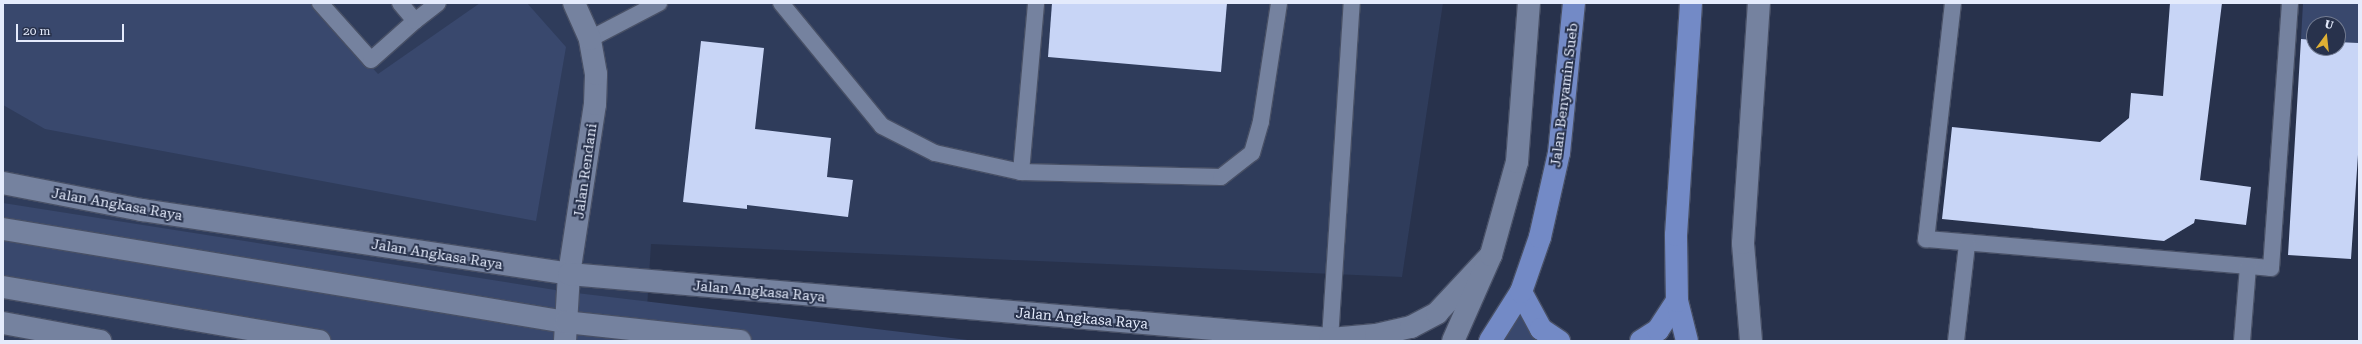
<!DOCTYPE html>
<html>
<head>
<meta charset="utf-8">
<style>
  body { margin:0 }
  #map { position:relative; width:2362px; height:344px; overflow:hidden; background:#28324c; font-family:"Roboto Serif",serif }
  div>[style] { position:absolute }
  .built>* { inset:0; background:#2f3c5b }
  .green>* { inset:0; background:#39486d }
  .building>* { inset:0; background:#c8d5f6 }
  .roads { filter:drop-shadow(1px 0 #485066) drop-shadow(-1px 0 #485066) drop-shadow(0 1px #485066) drop-shadow(0 -1px #485066) }
  .lane>* { height:16px; margin:-8px; padding:0 8px; transform-origin:8px; border-radius:8px; background:#75829f }
  .street>* { height:22px; margin:-11px; padding:0 11px; transform-origin:11px; border-radius:11px; background:#75829f }
  .secondary>* { height:22px; margin:-11px; padding:0 11px; transform-origin:11px; border-radius:11px; background:#75829f }
  .primary>* { height:22px; margin:-11px; padding:0 11px; transform-origin:11px; border-radius:11px; background:#738ac6 }
  span { translate:-50% -50%; white-space:nowrap; text-align:center; line-height:1.15; -webkit-text-stroke:4px #28324c; paint-order:stroke }
  .street-label { font-size:14px; color:#e4ebfc }
  .frame { position:absolute; inset:0; border:4px solid #e4ebfc; pointer-events:none }
  .north { position:absolute; left:2306px; top:16px; width:40px; height:40px; box-sizing:border-box; background:#28324c; border:1px solid #737c92; border-radius:50%; rotate:15deg; font-size:11px; font-weight:700; line-height:16px; text-align:center; color:#e4ebfc }
  .north::after { content:''; display:block; margin:auto; width:14px; height:18px; background:#dfb034; clip-path:polygon(50% 0,100% 100%,50% 72%,0 100%) }
  .scale { position:absolute; left:16px; top:24px; width:108px; height:18px; box-sizing:border-box; border:2px solid #e4ebfc; border-top:0; padding-left:5px; font-size:12px; line-height:14px; white-space:nowrap; color:#e4ebfc; -webkit-text-stroke:3px #28324c; paint-order:stroke }
</style>
</head>
<body>
<div id="map">
  <div class="built">
    <div style="clip-path:polygon(3px 3px,1443px 3px,1402px 277px,651px 244px,645px 341px,3px 341px)"></div>
  </div>
  <div class="green">
    <div style="clip-path:polygon(3px 3px,312px 3px,378px 74px,480px 3px,527px 3px,566px 47px,536px 221px,45px 129px,3px 105px)"></div>
    <div style="clip-path:polygon(2303px 3px,2359px 3px,2359px 43px,2338px 42px,2338px 24px,2314px 24px,2314px 40px,2301px 39px)"></div>
    <div style="clip-path:polygon(3px 203px,568px 292px,976px 341px,322px 341px,3px 287px)"></div>
    <div style="clip-path:polygon(1521px 292px,1559px 341px,1491px 341px)"></div>
  </div>
  <div class="building">
    <div style="clip-path:polygon(1052px 3px,1227px 3px,1221px 72px,1048px 57px)"></div>
    <div style="clip-path:polygon(2170px 3px,2222px 3px,2200px 180px,2251px 187px,2246px 225px,2195px 219px,2194px 223px,2164px 241px,1942px 219px,1952px 127px,2100px 142px,2129px 118px,2131px 93px,2163px 96px)"></div>
    <div style="clip-path:polygon(2301px 39px,2314px 40px,2314px 48px,2338px 48px,2338px 42px,2359px 43px,2359px 140px,2351px 259px,2288px 255px)"></div>
    <div style="clip-path:polygon(701px 41px,764px 48px,755px 129px,831px 138px,827px 177px,853px 180px,848px 217px,747px 205px,747px 209px,683px 202px)"></div>
  </div>
  <div class="roads">
    <div class="lane">
      <div style="left:320px;top:3px;width:76px;rotate:48.2deg"></div>
      <div style="left:371px;top:60px;width:59px;rotate:-41.6deg"></div>
      <div style="left:400px;top:3px;width:23px;rotate:50deg"></div>
      <div style="left:415px;top:21px;width:29px;rotate:-38deg"></div>
      <div style="left:781px;top:3px;width:159px;rotate:50.6deg"></div>
      <div style="left:882px;top:126px;width:59px;rotate:27deg"></div>
      <div style="left:935px;top:153px;width:88px;rotate:12.5deg"></div>
      <div style="left:1021px;top:172px;width:200px;rotate:1.4deg"></div>
      <div style="left:1221px;top:177px;width:39px;rotate:-38deg"></div>
      <div style="left:1252px;top:153px;width:33px;rotate:-74deg"></div>
      <div style="left:1261px;top:121px;width:119px;rotate:-81.3deg"></div>
      <div style="left:1953px;top:3px;width:238px;rotate:96.5deg"></div>
      <div style="left:1926px;top:239px;width:346px;rotate:4.8deg"></div>
      <div style="left:2271px;top:268px;width:266px;rotate:-85.9deg"></div>
      <div style="left:590px;top:39px;width:78px;rotate:-27.6deg"></div>
      <div style="left:1021px;top:172px;width:170px;rotate:-84.9deg"></div>
      <div style="left:1330px;top:339px;width:337px;rotate:-86.3deg"></div>
      <div style="left:1956px;top:341px;width:98px;rotate:-83.5deg"></div>
      <div style="left:2242px;top:341px;width:75px;rotate:-85.4deg"></div>
    </div>
    <div class="street">
      <div style="left:565px;top:341px;width:67px;rotate:-86.6deg"></div>
      <div style="left:569px;top:274px;width:172px;rotate:-81.3deg"></div>
      <div style="left:595px;top:104px;width:30px;rotate:-88deg"></div>
      <div style="left:596px;top:74px;width:36px;rotate:-100deg"></div>
      <div style="left:590px;top:39px;width:39px;rotate:-114deg"></div>
    </div>
    <div class="secondary">
      <div style="left:3px;top:183px;width:142px;rotate:11deg"></div>
      <div style="left:142px;top:210px;width:432px;rotate:8.5deg"></div>
      <div style="left:569px;top:274px;width:764px;rotate:4.88deg"></div>
      <div style="left:1330px;top:339px;width:46px;rotate:-5deg"></div>
      <div style="left:1376px;top:335px;width:36px;rotate:-13deg"></div>
      <div style="left:1411px;top:327px;width:30px;rotate:-28deg"></div>
      <div style="left:1437px;top:313px;width:79px;rotate:-47deg"></div>
      <div style="left:3px;top:229px;width:571px;rotate:9.38deg"></div>
      <div style="left:566px;top:322px;width:175px;rotate:6.2deg"></div>
      <div style="left:3px;top:287px;width:321px;rotate:9.7deg"></div>
      <div style="left:3px;top:323px;width:99px;rotate:10.5deg"></div>
      <div style="left:1453px;top:341px;width:94px;rotate:-66.2deg"></div>
      <div style="left:1491px;top:255px;width:97px;rotate:-74.4deg"></div>
      <div style="left:1517px;top:162px;width:159px;rotate:-85.7deg"></div>
      <div style="left:1751px;top:341px;width:98px;rotate:-94.7deg"></div>
      <div style="left:1743px;top:243px;width:241px;rotate:-86.2deg"></div>
    </div>
    <div class="primary">
      <div style="left:1521px;top:292px;width:42px;rotate:61.6deg"></div>
      <div style="left:1541px;top:329px;width:22px;rotate:34deg"></div>
      <div style="left:1490px;top:341px;width:58px;rotate:-57.7deg"></div>
      <div style="left:1521px;top:292px;width:58px;rotate:-70.9deg"></div>
      <div style="left:1540px;top:237px;width:86px;rotate:-77.3deg"></div>
      <div style="left:1559px;top:153px;width:151px;rotate:-84.3deg"></div>
      <div style="left:1641px;top:341px;width:20px;rotate:-33deg"></div>
      <div style="left:1658px;top:330px;width:35px;rotate:-57deg"></div>
      <div style="left:1687px;top:341px;width:41px;rotate:-104deg"></div>
      <div style="left:1677px;top:301px;width:66px;rotate:-90.9deg"></div>
      <div style="left:1676px;top:235px;width:232px;rotate:-86.3deg"></div>
    </div>
  </div>
  <div class="street-label">
    <span style="left:1564px;top:95px;rotate:-83deg">Jalan Benyamin Sueb</span>
    <span style="left:585px;top:171px;rotate:-82deg">Jalan Rendani</span>
    <span style="left:117px;top:204px;rotate:10deg">Jalan Angkasa Raya</span>
    <span style="left:437px;top:254px;rotate:9deg">Jalan Angkasa Raya</span>
    <span style="left:759px;top:291px;rotate:5deg">Jalan Angkasa Raya</span>
    <span style="left:1082px;top:318px;rotate:5deg">Jalan Angkasa Raya</span>
  </div>
  <div class="frame"></div>
  <div class="north">U</div>
  <div class="scale">20 m</div>
</div>
</body>
</html>
